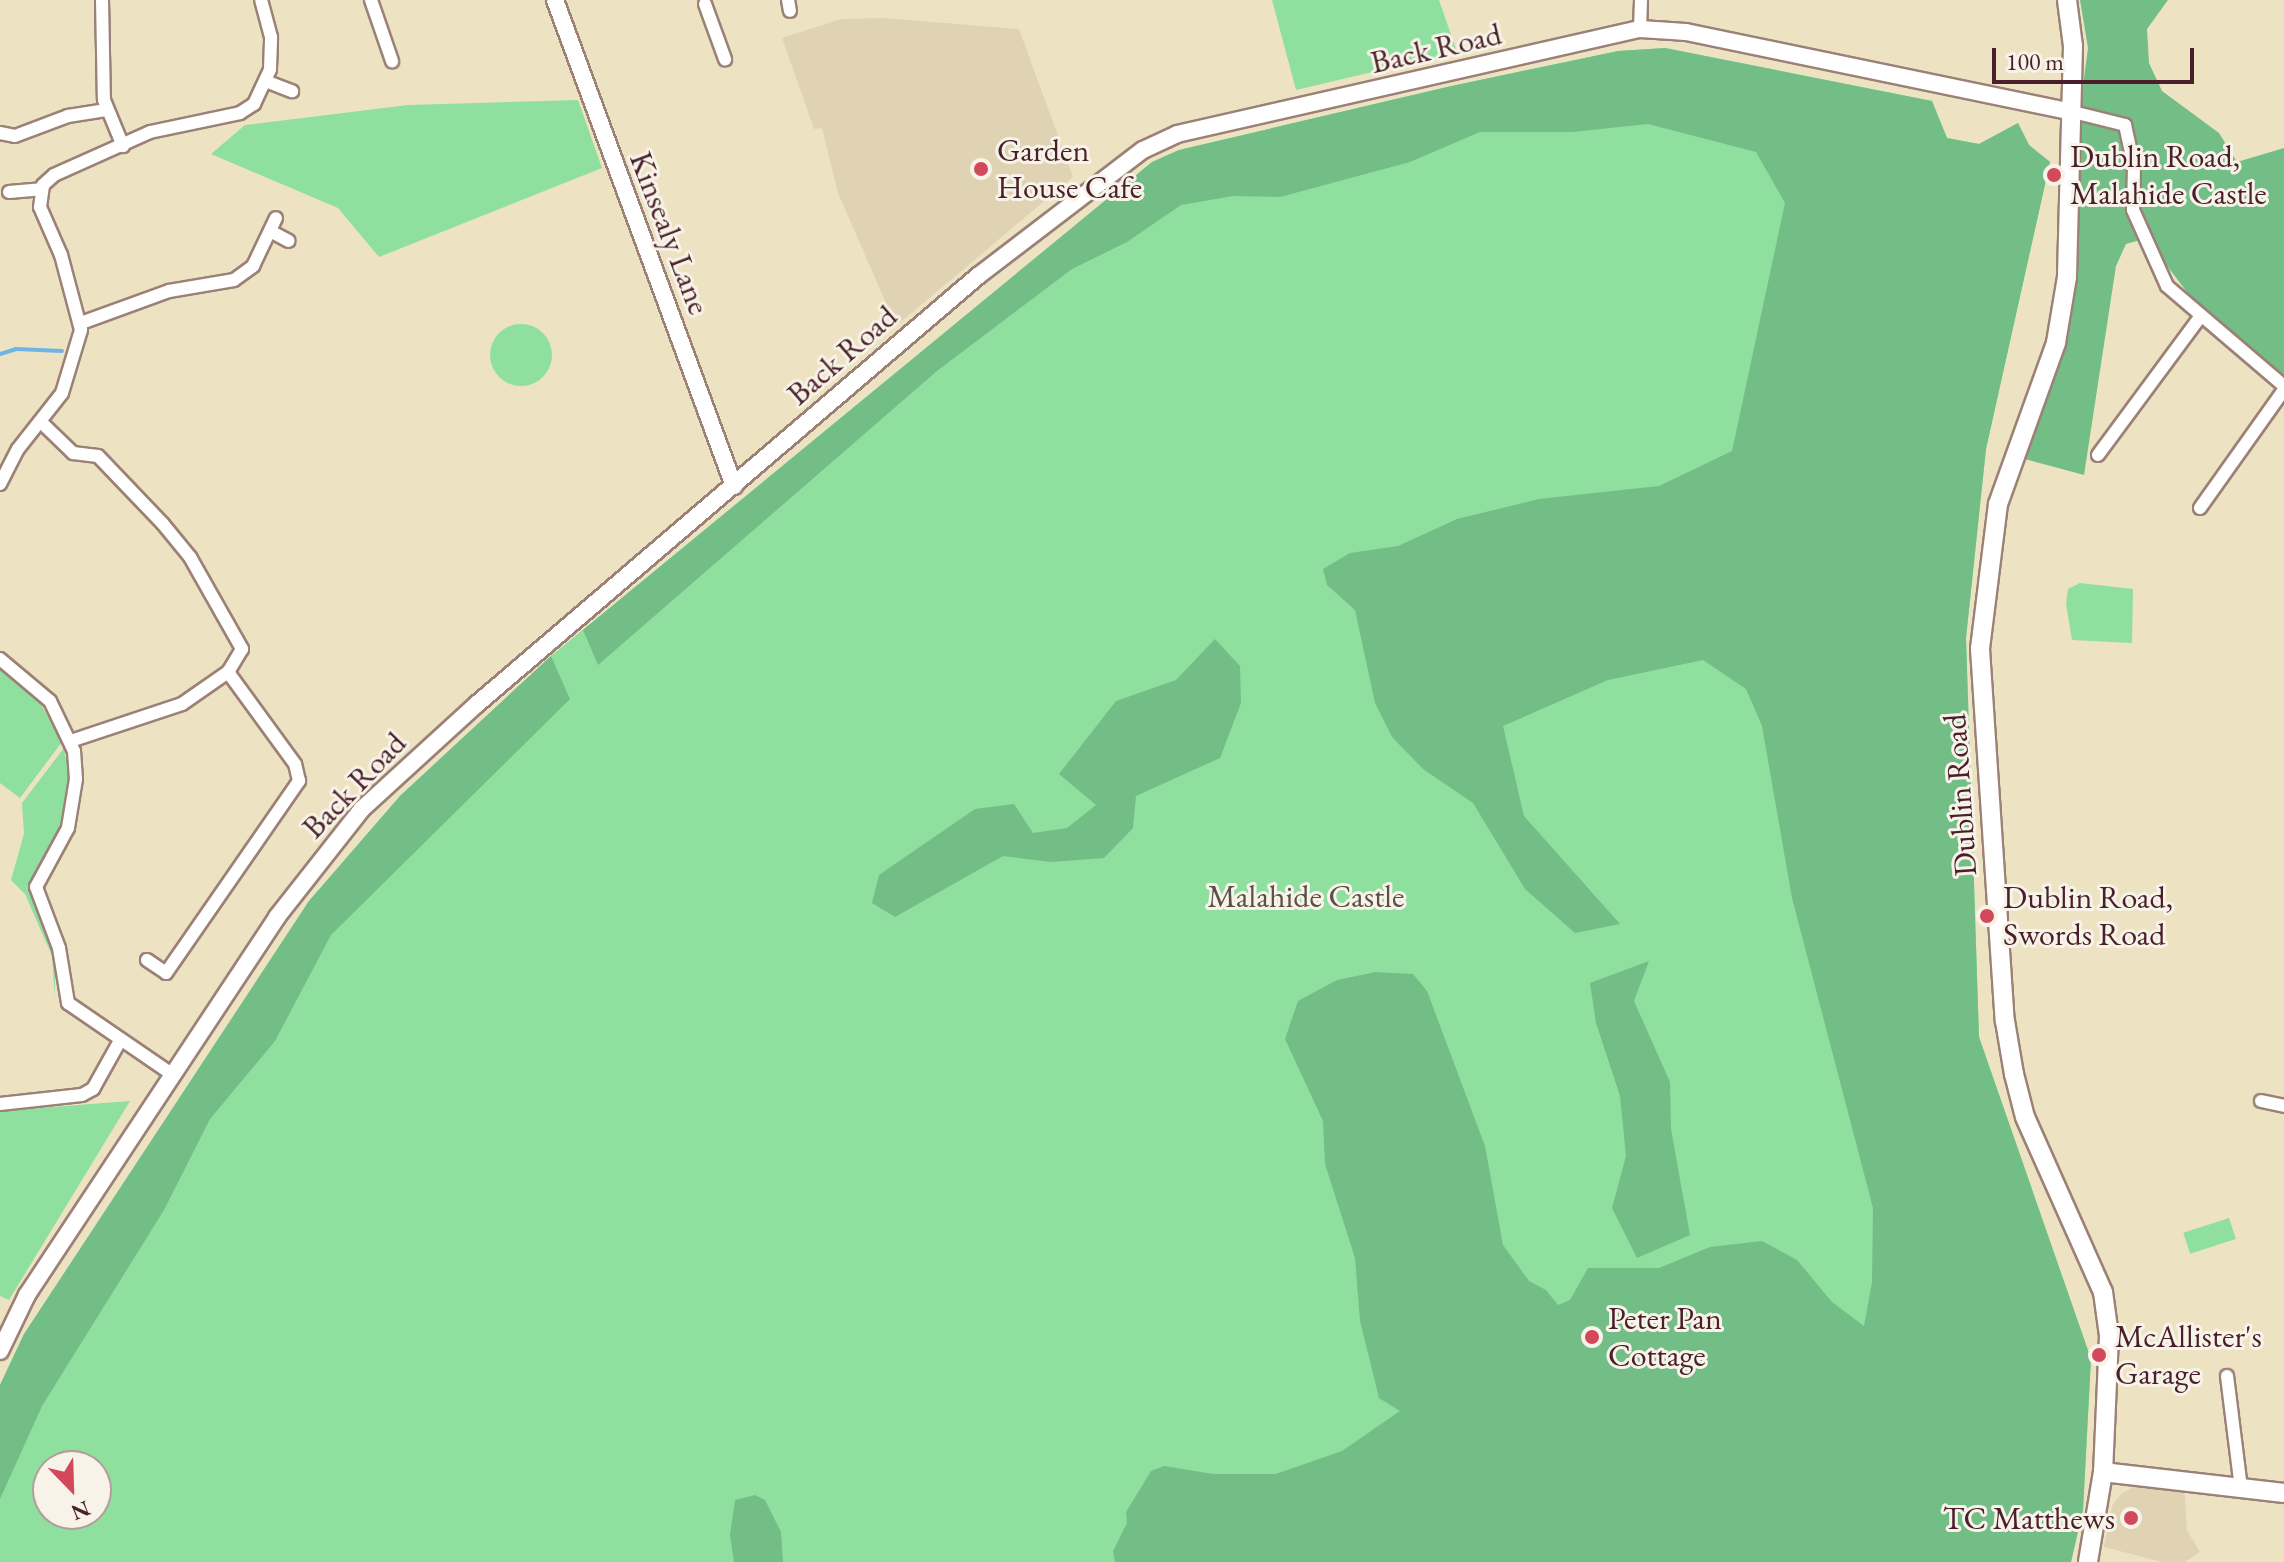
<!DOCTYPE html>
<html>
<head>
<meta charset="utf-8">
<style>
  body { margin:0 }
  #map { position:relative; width:2284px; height:1562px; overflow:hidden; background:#ede3c3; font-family:"EB Garamond",serif }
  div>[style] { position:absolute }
  .built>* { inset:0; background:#e0d3b4 }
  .green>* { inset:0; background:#8fdf9f; transform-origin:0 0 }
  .round { border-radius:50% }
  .forest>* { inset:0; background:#73be86 }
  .stream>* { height:4px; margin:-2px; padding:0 2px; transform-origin:2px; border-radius:2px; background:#6eb5e5 }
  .roads { filter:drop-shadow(2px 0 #9c8177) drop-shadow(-2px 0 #9c8177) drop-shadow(0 2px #9c8177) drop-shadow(0 -2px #9c8177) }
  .minor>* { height:12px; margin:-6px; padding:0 6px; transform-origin:6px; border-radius:6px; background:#fff }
  .tertiary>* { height:16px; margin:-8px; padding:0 8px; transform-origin:8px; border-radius:8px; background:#fff }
  .secondary>* { height:18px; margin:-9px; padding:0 9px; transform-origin:9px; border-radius:9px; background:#fff }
  .dots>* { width:22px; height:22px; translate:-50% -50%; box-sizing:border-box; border:4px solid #f7f3e8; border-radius:50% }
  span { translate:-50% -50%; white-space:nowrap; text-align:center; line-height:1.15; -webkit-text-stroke:6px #f7f3e8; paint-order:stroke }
  .street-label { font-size:32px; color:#4a1f2b }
  .poi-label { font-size:32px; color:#4a1f2b }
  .left { translate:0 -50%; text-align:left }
  .right { translate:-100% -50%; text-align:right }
  .park-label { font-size:32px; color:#5b4f48 }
  .north { position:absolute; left:32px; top:1450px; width:80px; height:80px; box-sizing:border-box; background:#f7f3e8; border:2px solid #b29e9c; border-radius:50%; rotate:157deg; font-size:22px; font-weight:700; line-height:32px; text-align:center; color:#4a1f2b }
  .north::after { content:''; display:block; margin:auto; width:28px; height:36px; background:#d1495b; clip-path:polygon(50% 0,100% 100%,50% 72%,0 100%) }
  .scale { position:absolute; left:1992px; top:48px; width:202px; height:36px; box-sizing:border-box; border:4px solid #4a1f2b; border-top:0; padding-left:10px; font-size:24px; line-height:28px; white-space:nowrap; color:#4a1f2b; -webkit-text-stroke:6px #f7f3e8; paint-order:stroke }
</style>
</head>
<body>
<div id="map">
  <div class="built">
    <div style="clip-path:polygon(885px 18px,1019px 29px,1073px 177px,896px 326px,838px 193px,822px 128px,814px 129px,782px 38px,841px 19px)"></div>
    <div style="clip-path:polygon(2184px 1485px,2187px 1530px,2200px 1552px,2185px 1562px,2162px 1562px,2104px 1547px,2112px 1506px,2121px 1494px,2136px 1486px)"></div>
  </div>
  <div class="green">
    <div style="clip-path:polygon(1272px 0,1439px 0,1457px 52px,1296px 90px)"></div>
    <div style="clip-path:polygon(evenodd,1665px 48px,1932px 101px,1947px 138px,1979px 144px,2018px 123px,2029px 145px,2050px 162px,1986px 449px,1966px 638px,1979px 1037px,2091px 1359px,2083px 1510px,2071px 1562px,0 1562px,0 1385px,24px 1334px,309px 901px,400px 796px,551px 656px,1152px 162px,1179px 150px,1447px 87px,1618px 51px,1665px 48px,48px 1466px,96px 1466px,96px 1514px,48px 1514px,48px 1466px)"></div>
    <div style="clip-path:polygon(578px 100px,602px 168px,379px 257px,338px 208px,211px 154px,245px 125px,408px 105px)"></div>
    <div class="round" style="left:490px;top:324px;width:62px;height:62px"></div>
    <div style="clip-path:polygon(2080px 583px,2133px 589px,2132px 643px,2072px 640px,2066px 604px,2068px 589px)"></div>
    <div style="clip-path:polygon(0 669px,40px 703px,62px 742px,20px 798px,0 783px)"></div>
    <div style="clip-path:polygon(64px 748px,69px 775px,64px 819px,30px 889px,55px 953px,55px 997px,52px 956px,25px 894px,11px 880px,24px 834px,22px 803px)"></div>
    <div style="clip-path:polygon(130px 1101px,9px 1300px,0 1296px,0 1111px)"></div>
    <div style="left:2229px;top:1218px;width:22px;height:48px;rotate:72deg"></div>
  </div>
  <div class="forest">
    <div style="clip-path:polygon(2080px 0,2168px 0,2147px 29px,2149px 63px,2162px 91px,2219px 133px,2237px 162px,2284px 148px,2284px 380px,2190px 296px,2155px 250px,2140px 240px,2126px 244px,2116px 266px,2084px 475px,2021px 458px,2067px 340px,2077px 130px,2088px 48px)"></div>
    <div style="clip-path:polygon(1665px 48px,1932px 101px,1947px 138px,1979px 144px,2018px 123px,2029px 145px,2050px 162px,1986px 449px,1966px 638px,1979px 1037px,2091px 1359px,2083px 1510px,2071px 1562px,1115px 1562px,1113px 1551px,1127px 1523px,1126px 1512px,1151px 1471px,1164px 1466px,1213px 1474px,1276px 1474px,1342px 1451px,1400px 1411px,1379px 1398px,1360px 1321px,1355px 1258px,1325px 1164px,1323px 1121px,1285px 1039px,1298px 1001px,1337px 980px,1376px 972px,1413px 974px,1427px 991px,1485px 1146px,1503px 1245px,1529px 1281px,1546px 1290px,1558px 1305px,1570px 1300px,1588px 1268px,1659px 1268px,1710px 1247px,1762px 1241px,1797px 1260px,1832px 1302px,1864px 1326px,1872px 1282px,1873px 1208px,1792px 898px,1762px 726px,1746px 689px,1703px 660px,1608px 680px,1503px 726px,1524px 816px,1620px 924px,1575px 933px,1525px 889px,1473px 803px,1423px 769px,1392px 737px,1375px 703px,1355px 610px,1327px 585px,1323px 569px,1350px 553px,1398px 546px,1457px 519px,1539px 499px,1659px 486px,1732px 451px,1785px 203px,1756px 152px,1648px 124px,1572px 132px,1480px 132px,1410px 162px,1280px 197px,1233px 196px,1181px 205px,1127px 242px,1072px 269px,937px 371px,598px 665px,583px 630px,1152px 162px,1179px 150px,1447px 87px,1618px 51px)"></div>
    <div style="clip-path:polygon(1215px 639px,1240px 666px,1241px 703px,1220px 758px,1136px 796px,1133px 828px,1104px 858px,1051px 862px,1003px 856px,895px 917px,872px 903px,879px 875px,975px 809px,1014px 804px,1033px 833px,1067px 828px,1096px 805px,1059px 774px,1116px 701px,1176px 680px)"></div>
    <div style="clip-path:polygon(551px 656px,570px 699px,331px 935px,275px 1041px,210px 1119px,164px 1210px,42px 1406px,0 1499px,0 1385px,24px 1334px,309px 901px,400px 796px)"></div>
    <div style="clip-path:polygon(1649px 961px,1634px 1001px,1670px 1082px,1671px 1129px,1690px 1235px,1637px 1258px,1612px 1208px,1626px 1156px,1620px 1096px,1596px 1023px,1590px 983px)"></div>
    <div style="clip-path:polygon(755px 1495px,765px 1500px,781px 1532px,783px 1562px,734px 1562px,730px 1535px,735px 1500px)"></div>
  </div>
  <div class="stream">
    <div style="left:0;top:354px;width:17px;rotate:-17deg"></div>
    <div style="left:16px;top:349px;width:46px;rotate:2.5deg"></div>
  </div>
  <div class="roads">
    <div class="minor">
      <div style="left:102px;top:0;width:100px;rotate:88.9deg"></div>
      <div style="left:104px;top:100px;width:50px;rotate:67.6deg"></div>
      <div style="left:371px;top:0;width:65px;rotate:71deg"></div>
      <div style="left:788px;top:0;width:11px;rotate:80deg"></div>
      <div style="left:705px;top:4px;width:59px;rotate:70deg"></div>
      <div style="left:1640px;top:29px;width:29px;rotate:-88deg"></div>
      <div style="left:268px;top:82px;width:26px;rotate:21deg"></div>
      <div style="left:2069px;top:111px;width:58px;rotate:14deg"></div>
      <div style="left:2125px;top:125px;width:42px;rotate:77.6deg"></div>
      <div style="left:2134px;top:166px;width:44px;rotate:91.3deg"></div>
      <div style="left:2133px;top:210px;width:83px;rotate:65.9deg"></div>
      <div style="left:2167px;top:286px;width:154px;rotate:40.5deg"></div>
      <div style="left:0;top:133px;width:15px;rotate:11deg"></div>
      <div style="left:15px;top:136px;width:57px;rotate:-20.7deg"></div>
      <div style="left:68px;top:116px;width:37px;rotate:-9deg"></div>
      <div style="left:9px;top:192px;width:32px;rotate:-5deg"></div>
      <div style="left:270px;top:231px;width:21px;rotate:28deg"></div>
      <div style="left:81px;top:323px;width:94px;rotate:-20deg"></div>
      <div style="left:169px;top:291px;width:66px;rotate:-9.6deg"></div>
      <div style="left:234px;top:280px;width:24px;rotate:-36deg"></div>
      <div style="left:253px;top:266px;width:53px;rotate:-64.4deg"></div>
      <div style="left:41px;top:422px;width:45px;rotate:44.1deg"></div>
      <div style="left:73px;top:453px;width:25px;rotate:7deg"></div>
      <div style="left:98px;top:456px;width:94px;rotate:46.3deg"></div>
      <div style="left:163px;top:524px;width:43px;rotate:50.7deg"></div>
      <div style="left:190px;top:557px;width:106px;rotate:60.5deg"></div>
      <div style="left:242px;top:649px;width:27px;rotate:121deg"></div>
      <div style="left:228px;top:672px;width:56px;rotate:145.2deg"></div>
      <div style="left:182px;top:704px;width:117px;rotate:161.6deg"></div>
      <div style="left:2098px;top:455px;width:173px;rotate:-53.5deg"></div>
      <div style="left:0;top:484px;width:39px;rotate:-63deg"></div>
      <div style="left:18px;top:449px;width:71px;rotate:-51.8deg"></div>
      <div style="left:62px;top:393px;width:66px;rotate:-73.2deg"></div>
      <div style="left:81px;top:330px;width:78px;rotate:-104.9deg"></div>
      <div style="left:61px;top:255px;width:52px;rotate:-113.6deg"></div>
      <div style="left:40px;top:207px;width:22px;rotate:-82deg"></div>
      <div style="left:43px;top:185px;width:15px;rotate:-42deg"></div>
      <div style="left:54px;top:175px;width:105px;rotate:-24.1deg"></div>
      <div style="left:150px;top:132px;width:92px;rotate:-11.9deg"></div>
      <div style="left:240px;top:113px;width:17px;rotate:-33deg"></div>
      <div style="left:254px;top:104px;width:38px;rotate:-65deg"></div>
      <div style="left:270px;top:69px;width:32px;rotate:-88deg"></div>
      <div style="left:271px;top:37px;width:38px;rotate:-105deg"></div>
      <div style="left:2200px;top:508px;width:145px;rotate:-54.6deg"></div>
      <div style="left:0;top:659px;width:65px;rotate:40deg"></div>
      <div style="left:50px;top:701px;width:55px;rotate:64.4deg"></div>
      <div style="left:74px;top:751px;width:28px;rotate:86deg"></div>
      <div style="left:76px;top:779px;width:50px;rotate:99.3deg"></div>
      <div style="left:68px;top:828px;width:67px;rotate:118.5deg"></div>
      <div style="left:36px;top:887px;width:65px;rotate:69.3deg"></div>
      <div style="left:59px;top:948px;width:56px;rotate:80.7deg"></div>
      <div style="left:68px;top:1003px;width:127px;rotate:34.4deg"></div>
      <div style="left:147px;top:960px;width:23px;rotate:34deg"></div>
      <div style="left:166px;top:973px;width:234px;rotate:-55.3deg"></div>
      <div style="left:299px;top:781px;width:17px;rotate:-103deg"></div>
      <div style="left:295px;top:764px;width:114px;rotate:-126.1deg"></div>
      <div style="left:2261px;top:1101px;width:24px;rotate:12deg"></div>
      <div style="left:0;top:1104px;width:82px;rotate:-6.3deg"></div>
      <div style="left:82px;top:1095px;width:13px;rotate:-29deg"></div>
      <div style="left:93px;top:1089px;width:57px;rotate:-60.8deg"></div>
      <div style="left:2227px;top:1376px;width:114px;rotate:82.9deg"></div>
    </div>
    <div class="tertiary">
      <div style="left:555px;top:0;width:518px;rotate:69.78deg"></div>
      <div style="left:0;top:1351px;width:62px;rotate:-64.3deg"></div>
      <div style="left:27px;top:1295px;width:453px;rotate:-56.5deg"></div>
      <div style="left:277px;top:917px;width:137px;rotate:-51.8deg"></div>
      <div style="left:362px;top:809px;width:156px;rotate:-42.4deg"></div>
      <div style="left:477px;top:704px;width:659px;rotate:-40.51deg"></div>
      <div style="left:978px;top:276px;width:208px;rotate:-37.4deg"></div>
      <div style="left:1143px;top:150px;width:38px;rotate:-25deg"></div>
      <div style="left:1177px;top:134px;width:475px;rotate:-12.8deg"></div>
      <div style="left:1640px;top:29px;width:46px;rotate:3.7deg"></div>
      <div style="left:1686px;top:32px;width:391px;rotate:11.7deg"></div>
    </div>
    <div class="secondary">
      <div style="left:2067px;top:0;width:46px;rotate:82.6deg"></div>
      <div style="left:2073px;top:46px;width:231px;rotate:91.5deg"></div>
      <div style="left:2067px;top:277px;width:67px;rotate:99.5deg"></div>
      <div style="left:2056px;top:343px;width:171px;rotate:109.8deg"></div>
      <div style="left:1998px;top:504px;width:146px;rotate:97.1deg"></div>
      <div style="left:1980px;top:649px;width:373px;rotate:86.2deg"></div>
      <div style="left:2005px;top:1021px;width:54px;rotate:80.4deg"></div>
      <div style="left:2014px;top:1074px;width:44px;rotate:75.7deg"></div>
      <div style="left:2025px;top:1117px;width:192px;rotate:66deg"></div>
      <div style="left:2103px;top:1292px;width:44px;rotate:82.2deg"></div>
      <div style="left:2109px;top:1336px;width:136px;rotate:92.5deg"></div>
      <div style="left:2103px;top:1472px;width:91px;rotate:99.5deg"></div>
      <div style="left:2103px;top:1472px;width:182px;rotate:6.6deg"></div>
    </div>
  </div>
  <div class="dots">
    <div style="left:981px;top:169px;background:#d1495b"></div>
    <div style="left:2054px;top:175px;background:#d1495b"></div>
    <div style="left:1987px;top:916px;background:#d1495b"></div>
    <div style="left:1592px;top:1337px;background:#d1495b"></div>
    <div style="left:2099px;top:1355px;background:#d1495b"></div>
    <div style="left:2131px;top:1518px;background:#d1495b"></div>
  </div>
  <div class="street-label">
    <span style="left:1436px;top:48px;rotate:-13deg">Back Road</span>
    <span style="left:670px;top:233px;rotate:69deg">Kinsealy Lane</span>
    <span style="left:842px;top:355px;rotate:-41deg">Back Road</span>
    <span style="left:354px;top:785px;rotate:-46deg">Back Road</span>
    <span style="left:1960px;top:795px;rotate:-94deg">Dublin Road</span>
  </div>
  <div class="poi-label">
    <span class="left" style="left:997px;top:169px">Garden<br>House Cafe</span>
    <span class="left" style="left:2070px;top:175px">Dublin Road,<br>Malahide Castle</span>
    <span class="left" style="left:2003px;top:916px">Dublin Road,<br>Swords Road</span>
    <span class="left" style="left:1608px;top:1337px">Peter Pan<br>Cottage</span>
    <span class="left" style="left:2115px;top:1355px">McAllister's<br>Garage</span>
    <span class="right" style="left:2115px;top:1518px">TC Matthews</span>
  </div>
  <div class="park-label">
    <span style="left:1306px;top:896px">Malahide Castle</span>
  </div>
  <div class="north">N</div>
  <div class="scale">100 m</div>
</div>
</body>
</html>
